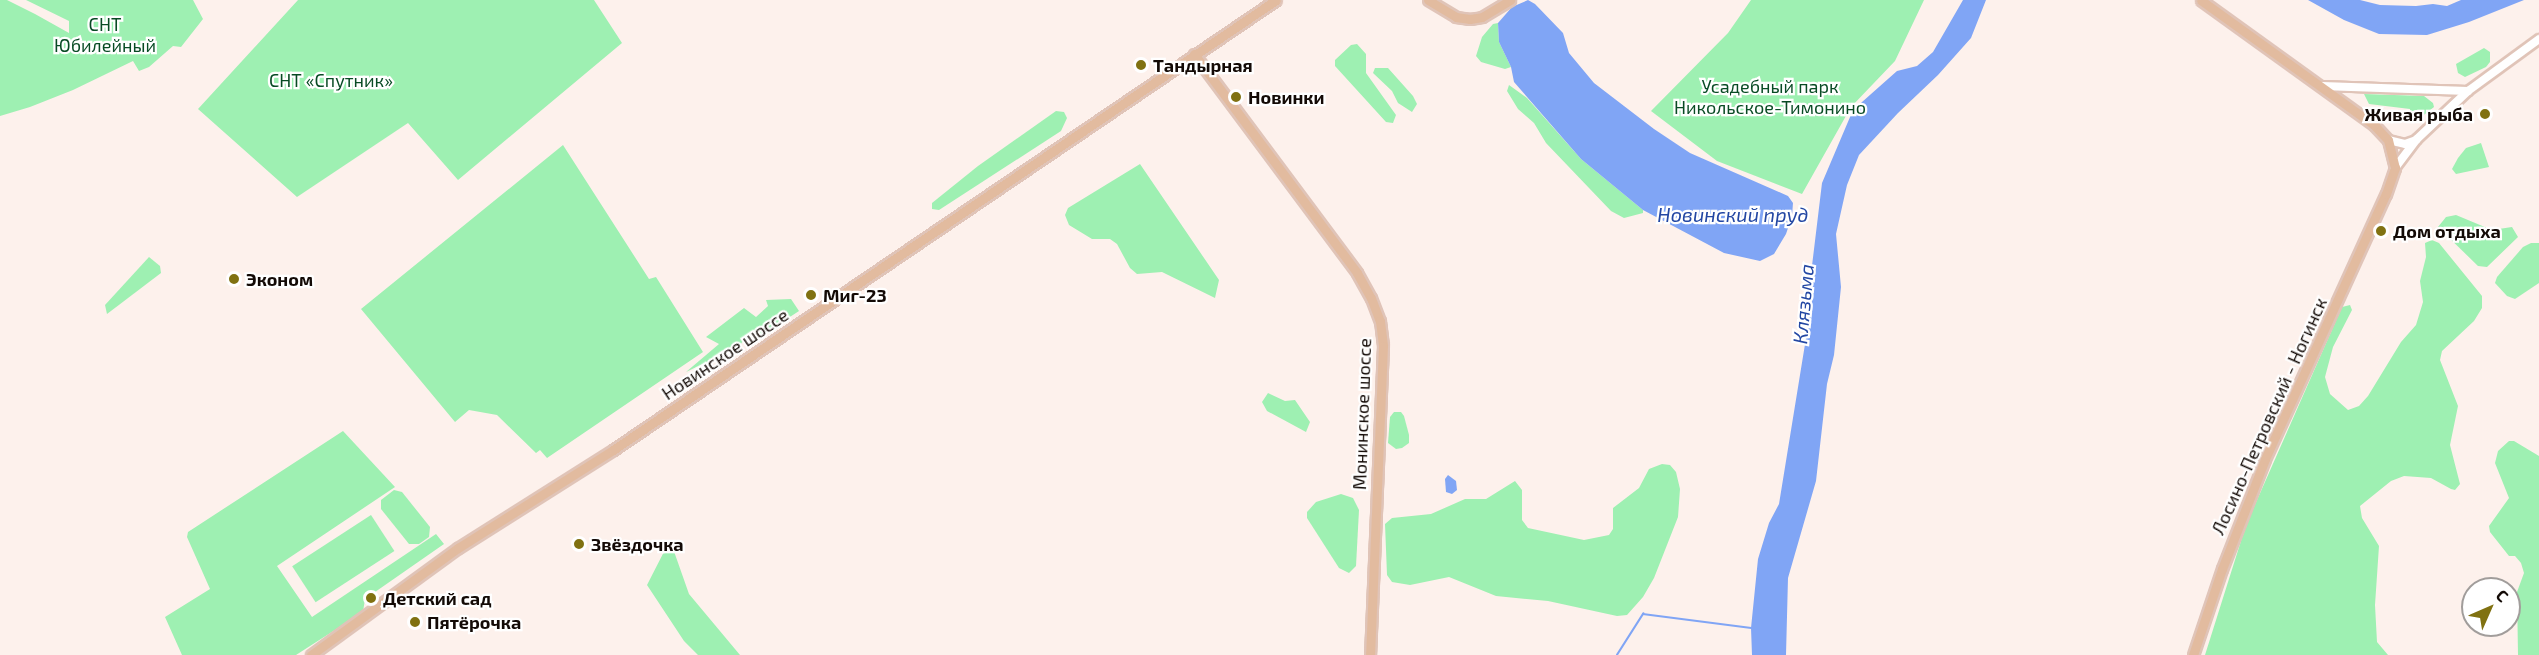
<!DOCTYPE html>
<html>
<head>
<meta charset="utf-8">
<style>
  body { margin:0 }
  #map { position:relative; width:2539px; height:655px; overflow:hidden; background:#fdf1ec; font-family:"Exo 2",sans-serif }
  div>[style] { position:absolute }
  .green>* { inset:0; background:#9ef0b2; transform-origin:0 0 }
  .water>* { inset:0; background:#80a5f5 }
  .stream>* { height:1.5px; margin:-0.75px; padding:0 0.75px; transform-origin:0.75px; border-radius:0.75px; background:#80a5f5 }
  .roads { filter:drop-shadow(2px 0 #e0c4b8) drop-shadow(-2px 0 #e0c4b8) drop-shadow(0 2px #e0c4b8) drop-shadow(0 -2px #e0c4b8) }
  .minor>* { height:8px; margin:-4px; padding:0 4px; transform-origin:4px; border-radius:4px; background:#fff }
  .major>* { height:9px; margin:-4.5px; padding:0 4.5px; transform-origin:4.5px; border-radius:4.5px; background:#e2bb9f }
  .dots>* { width:16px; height:16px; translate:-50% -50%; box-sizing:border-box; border:3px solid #fff; border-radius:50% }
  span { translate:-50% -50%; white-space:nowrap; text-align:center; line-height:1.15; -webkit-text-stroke:4.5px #fff; paint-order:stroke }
  .park-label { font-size:18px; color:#084b24 }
  .poi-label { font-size:18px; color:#130a06; font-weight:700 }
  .left { translate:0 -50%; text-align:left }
  .right { translate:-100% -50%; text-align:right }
  .street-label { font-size:18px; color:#130a06 }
  .water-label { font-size:20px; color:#2347a3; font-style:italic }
  .north { position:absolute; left:2461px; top:577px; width:60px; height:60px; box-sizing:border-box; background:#fff; border:2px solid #a19d9b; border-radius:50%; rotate:45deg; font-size:16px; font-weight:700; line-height:24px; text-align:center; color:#130a06 }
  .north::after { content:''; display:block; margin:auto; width:21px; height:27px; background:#807111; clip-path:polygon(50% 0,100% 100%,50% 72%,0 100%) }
</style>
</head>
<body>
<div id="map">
  <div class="green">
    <div style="clip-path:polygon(0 0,7px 0,35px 14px,69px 33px,69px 21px,26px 0,193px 0,203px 19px,181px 47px,173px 46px,149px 67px,139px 71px,133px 61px,73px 90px,30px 107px,0 116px)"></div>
    <div style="clip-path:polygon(298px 0,594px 0,622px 43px,458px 180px,408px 123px,297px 197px,198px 109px)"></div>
    <div style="clip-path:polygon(1751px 0,1924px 0,1895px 61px,1851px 107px,1802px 194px,1717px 161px,1651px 111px,1728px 33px)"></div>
    <div style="clip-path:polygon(1498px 23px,1499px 42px,1511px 67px,1505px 69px,1481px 62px,1476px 56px,1482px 37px,1493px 24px)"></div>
    <div style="clip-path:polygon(1357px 44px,1366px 54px,1366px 73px,1396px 115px,1393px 123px,1386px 122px,1335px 66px,1335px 60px,1351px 45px)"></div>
    <div style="clip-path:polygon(2484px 48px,2490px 52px,2490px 62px,2486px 67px,2465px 77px,2458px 73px,2456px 64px)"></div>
    <div style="clip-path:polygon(1375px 68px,1388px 68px,1413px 96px,1417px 104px,1412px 112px,1398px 103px,1392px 91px,1373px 73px)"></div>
    <div style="clip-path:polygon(1509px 85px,1527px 98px,1581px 159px,1643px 210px,1643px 213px,1624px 218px,1611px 211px,1546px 143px,1534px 123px,1518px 109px,1507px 91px)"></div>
    <div style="clip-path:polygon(2364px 94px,2424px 96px,2433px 103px,2434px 107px,2416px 121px,2411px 119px,2410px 109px,2369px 104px)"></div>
    <div style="clip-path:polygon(1056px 111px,1064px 112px,1067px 118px,1061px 131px,939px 210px,932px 209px,932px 203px,978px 166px)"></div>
    <div style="clip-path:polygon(2481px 143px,2489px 167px,2456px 174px,2452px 169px,2458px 158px,2466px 148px)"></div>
    <div style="clip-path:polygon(563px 145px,649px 279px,656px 277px,703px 352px,547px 458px,540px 450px,536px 453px,497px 415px,469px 410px,455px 422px,361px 309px)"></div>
    <div style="clip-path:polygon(1140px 164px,1219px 280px,1215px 298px,1162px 272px,1137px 274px,1130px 268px,1117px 244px,1110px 239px,1092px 239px,1069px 225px,1065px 215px,1068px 208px)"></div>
    <div style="clip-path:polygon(2456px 215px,2492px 230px,2512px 227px,2518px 237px,2487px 267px,2478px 266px,2438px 227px,2446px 217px)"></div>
    <div style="clip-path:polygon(2432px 240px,2439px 243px,2482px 296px,2482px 308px,2474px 321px,2442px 351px,2440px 360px,2458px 406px,2450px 445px,2460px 484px,2455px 490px,2451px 489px,2431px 478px,2404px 476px,2391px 481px,2360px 506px,2362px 518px,2379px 546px,2375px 605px,2377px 642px,2388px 655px,2205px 655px,2246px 525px,2342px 307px,2350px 305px,2352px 310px,2333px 347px,2325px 377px,2330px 394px,2348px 410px,2359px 406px,2368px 396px,2401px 342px,2416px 325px,2423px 302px,2420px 281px,2426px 257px,2425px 243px)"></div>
    <div style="clip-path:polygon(2531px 243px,2539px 243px,2539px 283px,2515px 299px,2507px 296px,2495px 283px,2497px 277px,2523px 247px)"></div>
    <div style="clip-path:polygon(149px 257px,160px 266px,161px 273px,107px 314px,105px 305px)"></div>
    <div style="clip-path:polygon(791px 299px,799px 311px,753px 341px,746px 338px,738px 347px,686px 372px,719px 344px,706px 337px,744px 308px,756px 317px,768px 306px,766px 300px)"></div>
    <div style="clip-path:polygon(1268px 393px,1285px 401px,1295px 400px,1310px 422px,1306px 432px,1267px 411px,1262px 402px)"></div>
    <div style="clip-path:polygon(1394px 412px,1401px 412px,1404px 416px,1409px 435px,1409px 443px,1402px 448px,1396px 449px,1388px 443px,1390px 417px)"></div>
    <div style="clip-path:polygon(343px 431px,395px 487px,277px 566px,312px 617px,436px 534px,444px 544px,365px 599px,363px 612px,296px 655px,182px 655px,165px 617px,210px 589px,187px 537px,188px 532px)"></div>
    <div style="clip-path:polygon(2509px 441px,2514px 441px,2539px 456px,2539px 655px,2518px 655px,2517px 592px,2524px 573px,2521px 563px,2515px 556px,2509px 556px,2490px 532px,2489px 526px,2509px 498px,2495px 463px,2498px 451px)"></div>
    <div style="clip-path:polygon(1662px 464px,1670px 465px,1676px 472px,1680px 489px,1678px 517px,1654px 578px,1643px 597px,1627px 615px,1617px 616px,1548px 601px,1496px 596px,1449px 577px,1410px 585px,1392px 582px,1387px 575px,1385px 524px,1392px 518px,1431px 514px,1465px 499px,1486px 499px,1515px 481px,1522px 490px,1522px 520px,1528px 528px,1584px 540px,1609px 535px,1613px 529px,1613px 508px,1639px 488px,1649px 469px)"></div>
    <div style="clip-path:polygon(394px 490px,402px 492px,430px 527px,429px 537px,419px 544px,409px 544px,381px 509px,381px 500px)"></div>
    <div style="clip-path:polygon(1341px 494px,1353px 498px,1359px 510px,1356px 566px,1349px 573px,1339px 568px,1307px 518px,1307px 512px,1316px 502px)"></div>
    <div style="left:371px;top:515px;width:43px;height:94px;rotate:57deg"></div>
    <div style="clip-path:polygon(670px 540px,689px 594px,740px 655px,698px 655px,684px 641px,647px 585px)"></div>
  </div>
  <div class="water">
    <div style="clip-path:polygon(1528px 0,1535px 4px,1563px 33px,1569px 53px,1594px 83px,1654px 129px,1690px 153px,1788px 196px,1793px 203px,1792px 216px,1786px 234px,1774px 254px,1760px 261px,1724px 253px,1643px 210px,1581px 159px,1514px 82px,1511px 67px,1499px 42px,1498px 23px,1512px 7px)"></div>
    <div style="clip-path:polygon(1963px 0,1986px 0,1971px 38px,1938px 75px,1898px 113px,1859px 155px,1847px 185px,1836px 234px,1841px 287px,1834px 355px,1827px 384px,1816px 481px,1788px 578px,1786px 655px,1752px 655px,1751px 628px,1758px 559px,1769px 523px,1779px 504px,1813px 295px,1811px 274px,1822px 183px,1853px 110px,1897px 71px,1917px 66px,1933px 52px)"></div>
    <div style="clip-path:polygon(2308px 0,2360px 0,2380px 5px,2416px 6px,2433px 4px,2447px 6px,2461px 0,2524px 0,2469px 22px,2427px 35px,2379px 34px,2344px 20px)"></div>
    <div style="clip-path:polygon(1448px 475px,1456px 481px,1457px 490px,1452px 494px,1446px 492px,1445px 479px)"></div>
  </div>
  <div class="stream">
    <div style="left:1617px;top:655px;width:49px;rotate:-57.6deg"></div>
    <div style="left:1643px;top:614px;width:109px;rotate:7.4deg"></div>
  </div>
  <div class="roads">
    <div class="minor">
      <div style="left:2322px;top:86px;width:146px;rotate:2deg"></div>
      <div style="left:2388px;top:140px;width:17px;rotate:13deg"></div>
      <div style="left:2405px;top:144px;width:12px;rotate:-20deg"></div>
      <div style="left:2395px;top:168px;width:36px;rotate:-53deg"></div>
      <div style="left:2417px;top:139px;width:70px;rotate:-43.3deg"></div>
      <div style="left:2468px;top:91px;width:88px;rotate:-36.2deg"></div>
    </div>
    <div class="major">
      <div style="left:1428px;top:0;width:33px;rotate:31deg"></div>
      <div style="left:1456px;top:17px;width:14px;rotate:8deg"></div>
      <div style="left:1470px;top:19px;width:12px;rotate:-9deg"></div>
      <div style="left:1482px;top:17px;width:33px;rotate:-31deg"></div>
      <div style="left:1194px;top:54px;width:273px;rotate:53.3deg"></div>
      <div style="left:1357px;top:273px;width:29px;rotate:61deg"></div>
      <div style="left:1371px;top:298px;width:25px;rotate:69deg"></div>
      <div style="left:1380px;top:321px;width:25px;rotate:83deg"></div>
      <div style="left:1383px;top:346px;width:309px;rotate:92.4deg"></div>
      <div style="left:311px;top:655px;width:182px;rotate:-36.1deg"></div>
      <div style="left:458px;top:548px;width:183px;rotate:-32.3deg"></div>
      <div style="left:613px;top:450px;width:801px;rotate:-34.17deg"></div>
      <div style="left:2193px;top:655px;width:91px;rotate:-71.4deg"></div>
      <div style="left:2222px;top:569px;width:118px;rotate:-68.6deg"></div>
      <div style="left:2265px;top:459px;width:291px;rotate:-65.5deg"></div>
      <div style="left:2386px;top:194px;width:28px;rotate:-71deg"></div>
      <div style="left:2395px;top:168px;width:29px;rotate:-104deg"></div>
      <div style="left:2388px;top:140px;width:21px;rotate:-133deg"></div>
      <div style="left:2374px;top:125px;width:213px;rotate:-144.2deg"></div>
    </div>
  </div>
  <div class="dots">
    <div style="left:1141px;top:65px;background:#807111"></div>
    <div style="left:1236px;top:97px;background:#807111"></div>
    <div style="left:2485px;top:114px;background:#807111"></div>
    <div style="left:2381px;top:231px;background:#807111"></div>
    <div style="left:234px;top:279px;background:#807111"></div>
    <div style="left:811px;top:295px;background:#807111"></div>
    <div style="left:579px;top:544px;background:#807111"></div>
    <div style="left:371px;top:598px;background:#807111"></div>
    <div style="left:415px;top:622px;background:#807111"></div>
  </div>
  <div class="park-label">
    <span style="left:105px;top:35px">СНТ<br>Юбилейный</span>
    <span style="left:331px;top:80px">СНТ «Спутник»</span>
    <span style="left:1770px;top:97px">Усадебный парк<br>Никольское-Тимонино</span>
  </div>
  <div class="poi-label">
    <span class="left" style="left:1153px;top:65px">Тандырная</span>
    <span class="left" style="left:1248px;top:97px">Новинки</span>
    <span class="right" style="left:2473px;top:114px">Живая рыба</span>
    <span class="left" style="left:2393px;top:231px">Дом отдыха</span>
    <span class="left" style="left:246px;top:279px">Эконом</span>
    <span class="left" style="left:823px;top:295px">Миг-23</span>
    <span class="left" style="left:591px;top:544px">Звёздочка</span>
    <span class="left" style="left:383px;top:598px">Детский сад</span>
    <span class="left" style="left:427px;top:622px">Пятёрочка</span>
  </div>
  <div class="street-label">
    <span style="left:725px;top:354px;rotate:-34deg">Новинское шоссе</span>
    <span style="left:1362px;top:414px;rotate:-88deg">Монинское шоссе</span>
    <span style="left:2269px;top:416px;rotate:-66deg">Лосино-Петровский - Ногинск</span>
  </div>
  <div class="water-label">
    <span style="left:1733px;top:214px">Новинский пруд</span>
    <span style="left:1803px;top:304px;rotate:-85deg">Клязьма</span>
  </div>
  <div class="north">С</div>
</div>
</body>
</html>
